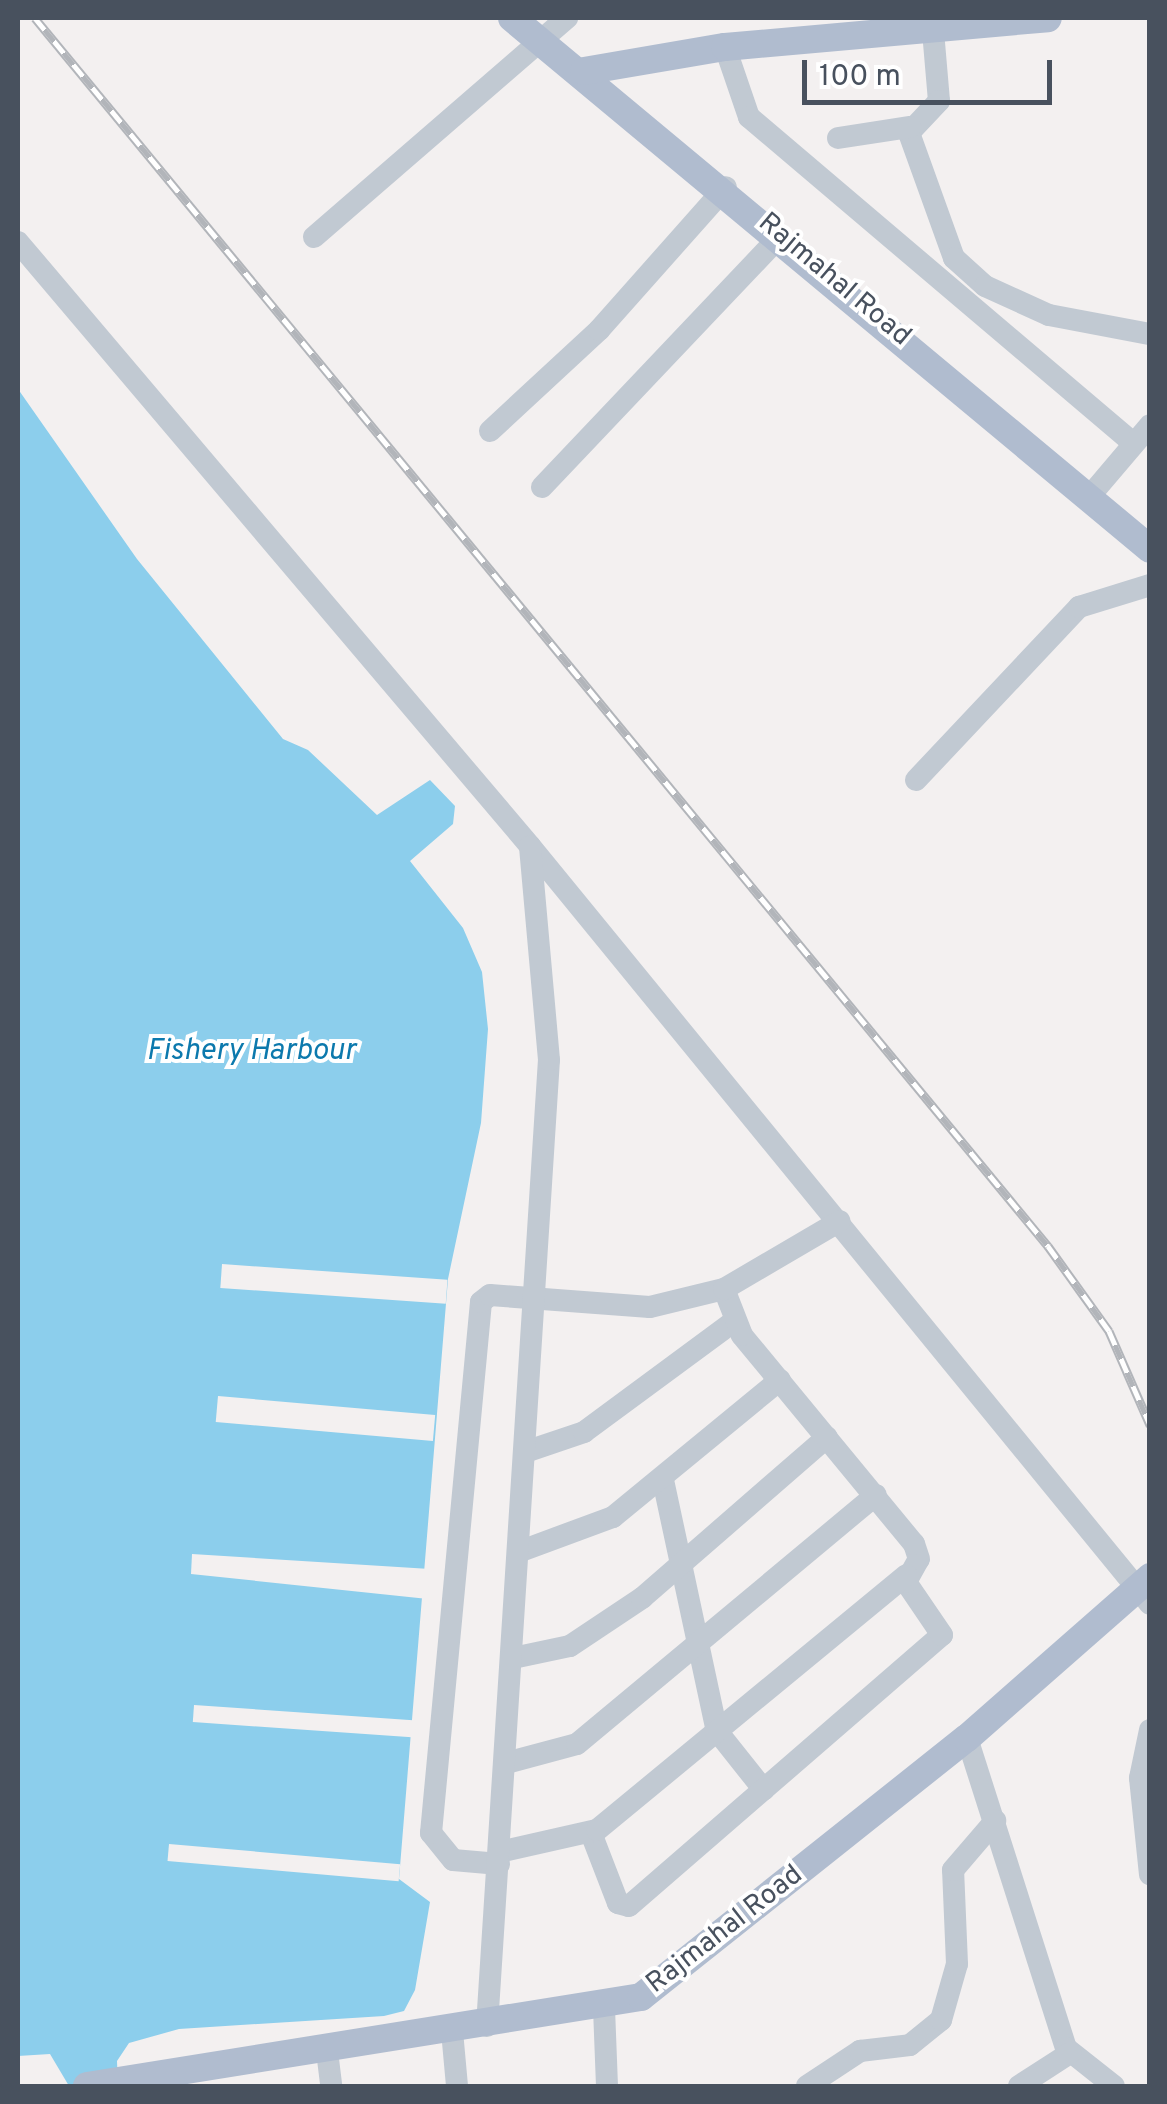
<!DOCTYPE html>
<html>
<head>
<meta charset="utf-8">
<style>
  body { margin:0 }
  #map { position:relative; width:1167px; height:2104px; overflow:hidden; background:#f3f0f0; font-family:Overpass,sans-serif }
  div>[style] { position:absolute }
  .water>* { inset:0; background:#8cceec }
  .pier>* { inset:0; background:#f3f0f0; transform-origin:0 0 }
  .minor>* { height:22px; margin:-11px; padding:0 11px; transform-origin:11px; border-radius:11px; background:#c1c9d2 }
  .major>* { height:28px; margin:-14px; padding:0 14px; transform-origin:14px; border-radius:14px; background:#b0bccf }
  .rail>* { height:9px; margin-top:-4.5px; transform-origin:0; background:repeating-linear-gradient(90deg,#fff 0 15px,#b2b5ba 0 30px); box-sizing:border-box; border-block:2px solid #b2b5ba }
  span { translate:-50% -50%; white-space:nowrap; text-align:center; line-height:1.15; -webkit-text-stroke:8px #fff; paint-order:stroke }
  .street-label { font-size:28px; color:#48515e }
  .water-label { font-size:30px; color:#0c79ad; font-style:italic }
  .frame { position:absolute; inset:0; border:20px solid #48515e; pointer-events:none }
  .scale { position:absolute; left:802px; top:60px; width:250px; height:45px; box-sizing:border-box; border:5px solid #48515e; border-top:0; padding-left:12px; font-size:30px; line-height:35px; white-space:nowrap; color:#48515e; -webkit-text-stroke:8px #fff; paint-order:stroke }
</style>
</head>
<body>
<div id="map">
  <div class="water">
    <div style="clip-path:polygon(18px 389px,137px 559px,283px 739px,308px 750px,377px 815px,430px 780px,455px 806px,453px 824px,410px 861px,463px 928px,482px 972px,488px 1029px,481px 1123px,448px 1279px,399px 1879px,430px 1902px,415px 1990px,404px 2011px,384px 2016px,179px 2029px,129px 2043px,117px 2061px,118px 2086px,69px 2086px,50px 2054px,18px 2056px)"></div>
  </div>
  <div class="pier">
    <div style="left:222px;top:1264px;width:226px;height:24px;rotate:4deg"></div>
    <div style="left:218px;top:1396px;width:218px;height:26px;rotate:5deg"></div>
    <div style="clip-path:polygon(192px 1554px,430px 1569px,428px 1599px,191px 1574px)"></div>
    <div style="left:194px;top:1705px;width:223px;height:17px;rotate:4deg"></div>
    <div style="left:169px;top:1844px;width:232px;height:17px;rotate:5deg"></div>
  </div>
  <div class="minor">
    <div style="left:933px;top:31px;width:70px;rotate:85.1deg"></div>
    <div style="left:939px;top:101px;width:44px;rotate:133.2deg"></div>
    <div style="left:909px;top:133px;width:133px;rotate:70.2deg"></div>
    <div style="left:954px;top:258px;width:42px;rotate:42.1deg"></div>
    <div style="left:985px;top:286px;width:70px;rotate:24.4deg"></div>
    <div style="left:1049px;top:315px;width:103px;rotate:10.7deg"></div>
    <div style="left:725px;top:47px;width:74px;rotate:71.1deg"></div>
    <div style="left:749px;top:117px;width:504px;rotate:40.33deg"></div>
    <div style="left:838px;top:138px;width:73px;rotate:-8.7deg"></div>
    <div style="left:314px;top:237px;width:335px;rotate:-40.9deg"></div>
    <div style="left:18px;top:242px;width:792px;rotate:49.71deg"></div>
    <div style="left:530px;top:846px;width:979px;rotate:50.72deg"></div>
    <div style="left:490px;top:431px;width:149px;rotate:-42.8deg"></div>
    <div style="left:599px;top:330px;width:191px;rotate:-48.4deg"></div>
    <div style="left:542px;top:487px;width:347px;rotate:-46.5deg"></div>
    <div style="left:1089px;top:497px;width:94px;rotate:-49.7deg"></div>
    <div style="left:916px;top:780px;width:238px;rotate:-46.7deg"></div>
    <div style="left:1079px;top:607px;width:74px;rotate:-17.2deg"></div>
    <div style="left:528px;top:1451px;width:59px;rotate:-18.7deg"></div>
    <div style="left:584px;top:1432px;width:185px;rotate:-36.4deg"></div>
    <div style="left:663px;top:1480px;width:257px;rotate:77.9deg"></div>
    <div style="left:717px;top:1731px;width:75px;rotate:51.5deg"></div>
    <div style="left:521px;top:1551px;width:98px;rotate:-20.3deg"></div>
    <div style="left:613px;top:1517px;width:216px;rotate:-39.4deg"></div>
    <div style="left:513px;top:1658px;width:58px;rotate:-11.9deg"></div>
    <div style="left:570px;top:1646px;width:87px;rotate:-33.7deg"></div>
    <div style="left:642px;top:1598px;width:245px;rotate:-41deg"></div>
    <div style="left:1150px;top:1730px;width:49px;rotate:101.8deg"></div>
    <div style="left:1140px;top:1778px;width:97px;rotate:84.1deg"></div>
    <div style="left:967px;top:1738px;width:325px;rotate:72.3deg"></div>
    <div style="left:1066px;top:2048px;width:61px;rotate:38.4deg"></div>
    <div style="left:506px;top:1763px;width:73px;rotate:-15deg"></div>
    <div style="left:577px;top:1744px;width:389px;rotate:-39.8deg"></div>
    <div style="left:591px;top:1833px;width:75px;rotate:68.9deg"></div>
    <div style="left:618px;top:1903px;width:11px;rotate:15deg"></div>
    <div style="left:629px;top:1906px;width:414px;rotate:-40.9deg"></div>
    <div style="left:942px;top:1635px;width:64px;rotate:-124.2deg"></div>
    <div style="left:906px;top:1582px;width:26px;rotate:-61deg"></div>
    <div style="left:919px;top:1559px;width:16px;rotate:-108deg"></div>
    <div style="left:914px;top:1544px;width:271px;rotate:-129.5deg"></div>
    <div style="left:742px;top:1335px;width:49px;rotate:-111.4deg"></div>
    <div style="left:499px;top:1852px;width:100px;rotate:-12.7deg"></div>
    <div style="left:597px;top:1830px;width:401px;rotate:-39.5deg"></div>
    <div style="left:499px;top:1864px;width:46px;rotate:-175deg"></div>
    <div style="left:453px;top:1860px;width:35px;rotate:-129deg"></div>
    <div style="left:431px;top:1833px;width:533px;rotate:-84.62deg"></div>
    <div style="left:481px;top:1302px;width:11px;rotate:-38deg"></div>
    <div style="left:490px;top:1295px;width:160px;rotate:4.3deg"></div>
    <div style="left:650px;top:1307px;width:76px;rotate:-13.7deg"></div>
    <div style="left:724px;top:1289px;width:134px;rotate:-30.4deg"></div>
    <div style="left:604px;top:2008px;width:78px;rotate:87.8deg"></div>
    <div style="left:487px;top:2026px;width:968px;rotate:-86.33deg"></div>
    <div style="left:549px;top:1060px;width:214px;rotate:-95.1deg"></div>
    <div style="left:452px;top:2031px;width:55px;rotate:84.8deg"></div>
    <div style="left:327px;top:2051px;width:35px;rotate:83deg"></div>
    <div style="left:807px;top:2086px;width:64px;rotate:-33.4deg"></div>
    <div style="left:860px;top:2051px;width:50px;rotate:-6.8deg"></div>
    <div style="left:910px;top:2045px;width:40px;rotate:-39deg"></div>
    <div style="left:941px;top:2020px;width:58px;rotate:-74.1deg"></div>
    <div style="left:957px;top:1964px;width:94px;rotate:-92.4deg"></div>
    <div style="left:953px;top:1870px;width:65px;rotate:-49.4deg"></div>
    <div style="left:1019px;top:2086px;width:61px;rotate:-32.9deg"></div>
  </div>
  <div class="major">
    <div style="left:512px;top:18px;width:830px;rotate:39.77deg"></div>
    <div style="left:584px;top:71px;width:143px;rotate:-9.7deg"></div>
    <div style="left:725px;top:47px;width:324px;rotate:-5.1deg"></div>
    <div style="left:87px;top:2086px;width:561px;rotate:-9.13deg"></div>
    <div style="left:641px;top:1997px;width:416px;rotate:-38.5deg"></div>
    <div style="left:967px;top:1738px;width:244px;rotate:-41.3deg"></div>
  </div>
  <div class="rail">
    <div style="left:35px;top:18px;width:1592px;rotate:50.48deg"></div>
    <div style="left:1048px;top:1246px;width:105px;rotate:54.3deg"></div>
    <div style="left:1109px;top:1331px;width:103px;rotate:66.4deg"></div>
  </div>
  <div class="street-label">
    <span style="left:834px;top:280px;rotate:40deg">Rajmahal Road</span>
    <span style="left:725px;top:1930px;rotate:-38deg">Rajmahal Road</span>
  </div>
  <div class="water-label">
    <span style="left:251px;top:1052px">Fishery Harbour</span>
  </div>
  <div class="frame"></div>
  <div class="scale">100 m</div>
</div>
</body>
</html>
